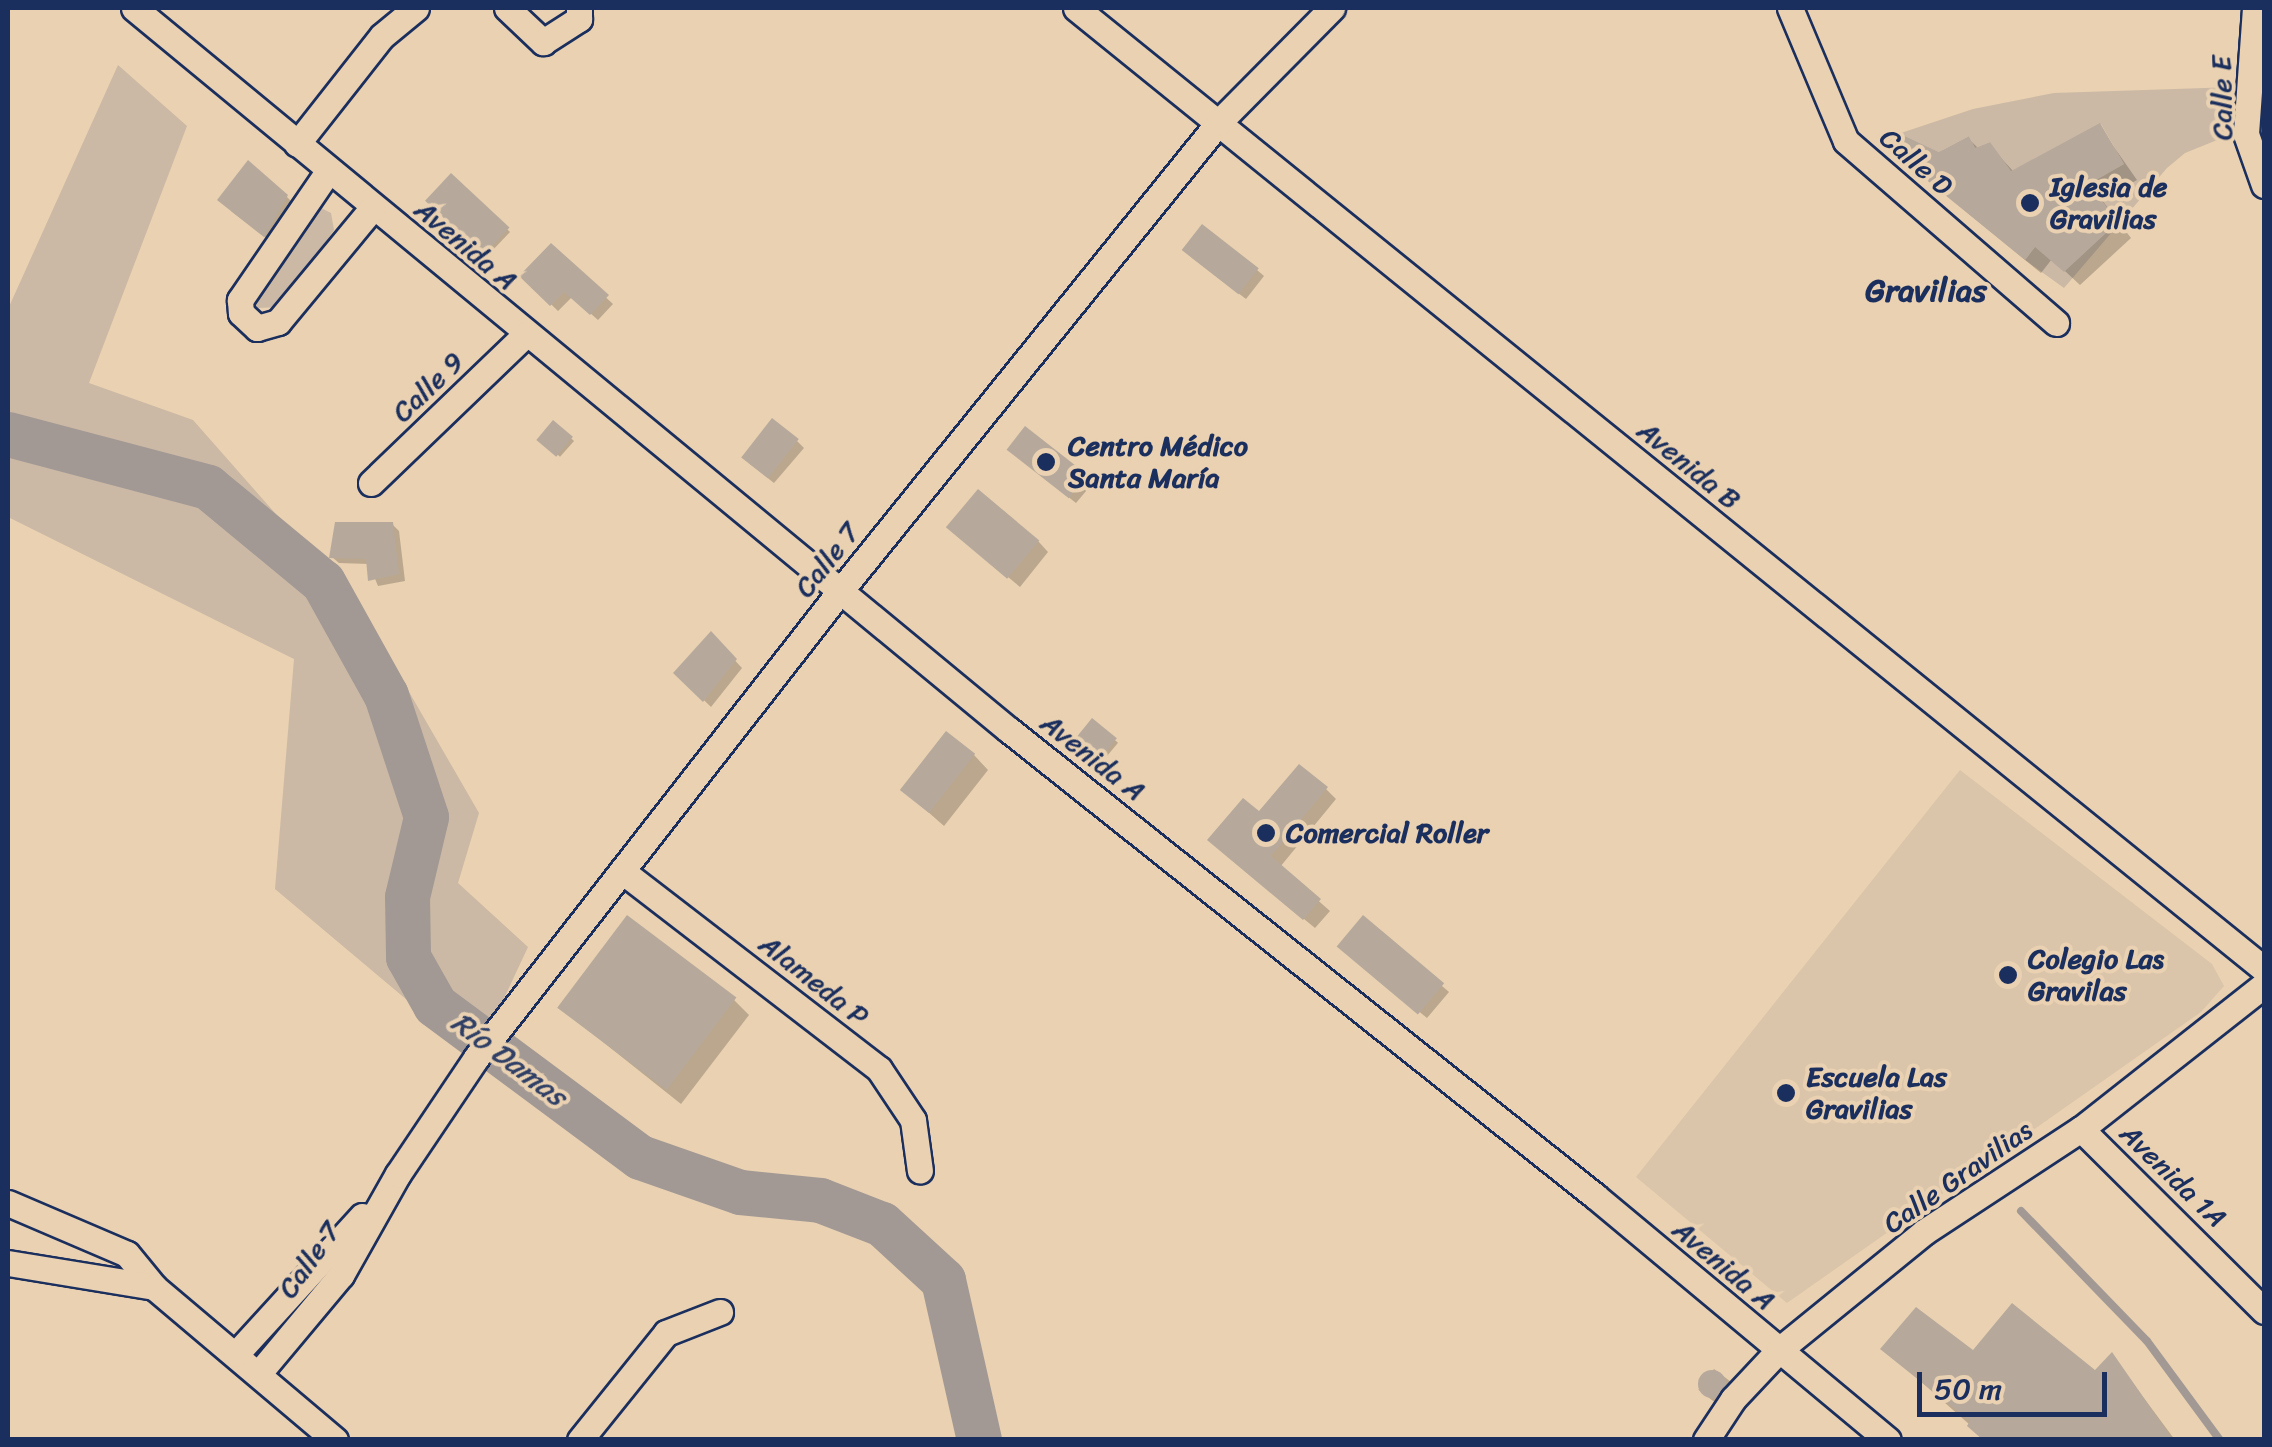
<!DOCTYPE html>
<html>
<head>
<meta charset="utf-8">
<style>
  body { margin:0 }
  #map { position:relative; width:2272px; height:1447px; overflow:hidden; background:#e9d1b1; font-family:Sriracha,sans-serif }
  div>[style] { position:absolute }
  .built>* { inset:0; background:#dac5ab }
  .green>* { inset:0; background:#cbb9a5 }
  .shadow>* { inset:0; background:#0003; transform-origin:0 0 }
  .stream>* { height:8px; margin:-4px; padding:0 4px; transform-origin:4px; border-radius:4px; background:#a29995 }
  .river>* { height:45px; margin:-22.5px; padding:0 22.5px; transform-origin:22.5px; border-radius:22.5px; background:#a29995 }
  .building>* { inset:0; background:#b6a99c; transform-origin:0 0 }
  .round { border-radius:50% }
  .roads { filter:drop-shadow(2px 0 #1b2f5e) drop-shadow(-2px 0 #1b2f5e) drop-shadow(0 2px #1b2f5e) drop-shadow(0 -2px #1b2f5e) }
  .minor>* { height:25px; margin:-12.5px; padding:0 12.5px; transform-origin:12.5px; border-radius:12.5px; background:#e9d1b1 }
  .dots>* { width:28px; height:28px; translate:-50% -50%; box-sizing:border-box; border:5px solid #e9d1b1; border-radius:50% }
  span { translate:-50% -50%; white-space:nowrap; text-align:center; line-height:1.15; -webkit-text-stroke:8px #e9d1b1; paint-order:stroke }
  .street-label { font-size:28px; color:#1b2f5e }
  .poi-label { font-size:28px; color:#1b2f5e; font-weight:700 }
  .left { translate:0 -50%; text-align:left }
  .water-label { font-size:30px; color:#2f3f66; font-style:italic }
  .quarter-label { font-size:32px; color:#1b2f5e; font-weight:700 }
  .frame { position:absolute; inset:0; border:10px solid #1b2f5e; pointer-events:none }
  .scale { position:absolute; left:1917px; top:1372px; width:190px; height:45px; box-sizing:border-box; border:5px solid #1b2f5e; border-top:0; padding-left:12px; font-size:30px; line-height:35px; white-space:nowrap; color:#1b2f5e; -webkit-text-stroke:8px #e9d1b1; paint-order:stroke }
</style>
</head>
<body>
<div id="map">
  <div class="built">
    <div style="clip-path:polygon(1960px 770px,2212px 964px,2224px 986px,2201px 1012px,1787px 1303px,1636px 1177px)"></div>
  </div>
  <div class="green">
    <div style="clip-path:polygon(118px 65px,187px 126px,89px 383px,193px 420px,364px 614px,479px 813px,458px 883px,528px 947px,476px 1058px,275px 889px,294px 659px,8px 517px,8px 309px)"></div>
    <div style="clip-path:polygon(2235px 87px,2232px 134px,2185px 153px,2167px 168px,2064px 288px,2025px 260px,2035px 247px,2118px 222px,2089px 184px,2124px 164px,2101px 124px,2002px 176px,1990px 142px,1975px 148px,1969px 136px,1939px 152px,1905px 136px,1891px 151px,1883px 139px,1973px 109px,2054px 93px)"></div>
    <div style="clip-path:polygon(313px 204px,331px 213px,334px 230px,280px 307px,258px 308px,250px 300px)"></div>
  </div>
  <div class="shadow">
    <div style="clip-path:polygon(2100px 127px,2137px 180px,2102px 200px,2131px 238px,2080px 285px,2052px 259px,2041px 273px,1909px 165px,1969px 139px,1979px 149px,1989px 145px,2014px 172px)"></div>
    <div style="clip-path:polygon(451px 176px,510px 232px,490px 253px,429px 201px)"></div>
    <div style="clip-path:polygon(287px 197px,298px 208px,275px 245px,231px 211px)"></div>
    <div style="clip-path:polygon(551px 247px,613px 304px,598px 320px,572px 297px,558px 311px,522px 276px)"></div>
    <div style="clip-path:polygon(1191px 257px,1257px 270px,1264px 276px,1246px 299px)"></div>
    <div style="left:554px;top:423px;width:27px;height:21px;rotate:42deg"></div>
    <div style="clip-path:polygon(797px 441px,804px 448px,774px 483px,750px 464px)"></div>
    <div style="clip-path:polygon(1016px 456px,1085px 477px,1092px 484px,1076px 503px)"></div>
    <div style="clip-path:polygon(392px 524px,399px 531px,405px 581px,378px 586px,369px 564px,339px 563px,332px 557px)"></div>
    <div style="clip-path:polygon(961px 538px,1038px 541px,1048px 552px,1020px 587px)"></div>
    <div style="clip-path:polygon(711px 635px,742px 668px,711px 707px,676px 673px)"></div>
    <div style="left:1092px;top:721px;width:34px;height:20px;rotate:40deg"></div>
    <div style="clip-path:polygon(974px 755px,988px 770px,944px 826px,902px 789px)"></div>
    <div style="clip-path:polygon(1326px 789px,1336px 799px,1280px 867px,1330px 911px,1315px 928px,1220px 850px,1260px 815px)"></div>
    <div style="clip-path:polygon(1363px 918px,1449px 992px,1427px 1018px,1347px 953px)"></div>
    <div style="clip-path:polygon(734px 1000px,749px 1015px,681px 1104px,559px 1007px)"></div>
    <div style="clip-path:polygon(1884px 1349px,1974px 1354px,2096px 1373px,2112px 1355px,2175px 1440px,1987px 1440px)"></div>
    <div style="left:1714px;top:1369px;width:21px;height:26px;rotate:37deg"></div>
  </div>
  <div class="stream">
    <div style="left:2021px;top:1211px;width:181px;rotate:45.9deg"></div>
    <div style="left:2147px;top:1341px;width:123px;rotate:53.6deg"></div>
  </div>
  <div class="river">
    <div style="left:8px;top:434px;width:207px;rotate:14.8deg"></div>
    <div style="left:208px;top:487px;width:149px;rotate:39.6deg"></div>
    <div style="left:323px;top:582px;width:129px;rotate:60.9deg"></div>
    <div style="left:386px;top:695px;width:128px;rotate:71.8deg"></div>
    <div style="left:426px;top:817px;width:82px;rotate:103.4deg"></div>
    <div style="left:407px;top:897px;width:60px;rotate:89deg"></div>
    <div style="left:408px;top:957px;width:55px;rotate:60.6deg"></div>
    <div style="left:435px;top:1005px;width:255px;rotate:36.6deg"></div>
    <div style="left:640px;top:1157px;width:106px;rotate:19.3deg"></div>
    <div style="left:740px;top:1192px;width:80px;rotate:5.7deg"></div>
    <div style="left:820px;top:1200px;width:66px;rotate:21.2deg"></div>
    <div style="left:882px;top:1224px;width:83px;rotate:42.6deg"></div>
    <div style="left:943px;top:1280px;width:164px;rotate:77.3deg"></div>
  </div>
  <div class="building">
    <div style="clip-path:polygon(2100px 123px,2124px 164px,2089px 184px,2118px 222px,2064px 272px,2035px 247px,2025px 260px,1891px 151px,1905px 136px,1939px 152px,1969px 136px,1975px 148px,1990px 142px,2011px 171px)"></div>
    <div style="clip-path:polygon(248px 160px,288px 195px,264px 237px,217px 200px)"></div>
    <div style="left:451px;top:173px;width:80px;height:38px;rotate:43deg"></div>
    <div style="left:1202px;top:224px;width:72px;height:33px;rotate:38deg"></div>
    <div style="clip-path:polygon(551px 243px,609px 295px,590px 315px,564px 292px,550px 306px,519px 276px)"></div>
    <div style="left:772px;top:418px;width:34px;height:50px;rotate:38deg"></div>
    <div style="left:553px;top:420px;width:26px;height:26px;rotate:40deg"></div>
    <div style="left:1025px;top:426px;width:79px;height:30px;rotate:38deg"></div>
    <div style="left:978px;top:489px;width:80px;height:50px;rotate:40deg"></div>
    <div style="clip-path:polygon(335px 522px,393px 522px,399px 574px,368px 581px,366px 559px,329px 558px)"></div>
    <div style="clip-path:polygon(711px 631px,737px 659px,703px 702px,673px 673px)"></div>
    <div style="left:1092px;top:718px;width:32px;height:25px;rotate:39deg"></div>
    <div style="left:946px;top:731px;width:37px;height:75px;rotate:38deg"></div>
    <div style="clip-path:polygon(1299px 764px,1328px 787px,1271px 856px,1321px 899px,1303px 920px,1207px 840px,1243px 798px,1259px 811px)"></div>
    <div style="left:627px;top:915px;width:137px;height:116px;rotate:37deg"></div>
    <div style="left:1363px;top:915px;width:106px;height:41px;rotate:40deg"></div>
    <div style="clip-path:polygon(2012px 1303px,2095px 1370px,2112px 1352px,2173px 1440px,1983px 1440px,1967px 1426px,1970px 1421px,1880px 1349px,1916px 1307px,1973px 1350px)"></div>
    <div class="round" style="left:1698px;top:1370px;width:28px;height:28px"></div>
  </div>
  <div class="roads">
    <div class="minor">
      <div style="left:134px;top:8px;width:1134px;rotate:39.53deg"></div>
      <div style="left:1009px;top:730px;width:749px;rotate:38.49deg"></div>
      <div style="left:1595px;top:1196px;width:381px;rotate:39.8deg"></div>
      <div style="left:507px;top:8px;width:50px;rotate:43.4deg"></div>
      <div style="left:543px;top:42px;width:43px;rotate:-32.6deg"></div>
      <div style="left:579px;top:19px;width:11px;rotate:-90deg"></div>
      <div style="left:1076px;top:8px;width:1528px;rotate:38.97deg"></div>
      <div style="left:1790px;top:8px;width:144px;rotate:67.2deg"></div>
      <div style="left:1846px;top:141px;width:278px;rotate:40.9deg"></div>
      <div style="left:2255px;top:8px;width:126px;rotate:94.1deg"></div>
      <div style="left:2246px;top:134px;width:54px;rotate:70.6deg"></div>
      <div style="left:297px;top:144px;width:137px;rotate:-51.8deg"></div>
      <div style="left:382px;top:36px;width:44px;rotate:-39.5deg"></div>
      <div style="left:329px;top:170px;width:158px;rotate:124.4deg"></div>
      <div style="left:240px;top:300px;width:13px;rotate:86deg"></div>
      <div style="left:241px;top:313px;width:22px;rotate:43deg"></div>
      <div style="left:257px;top:328px;width:22px;rotate:-16deg"></div>
      <div style="left:278px;top:322px;width:149px;rotate:-50.4deg"></div>
      <div style="left:371px;top:483px;width:215px;rotate:-43.9deg"></div>
      <div style="left:622px;top:871px;width:324px;rotate:37.6deg"></div>
      <div style="left:879px;top:1069px;width:61px;rotate:56.3deg"></div>
      <div style="left:913px;top:1120px;width:51px;rotate:82.2deg"></div>
      <div style="left:2081px;top:1129px;width:258px;rotate:44.8deg"></div>
      <div style="left:8px;top:1203px;width:129px;rotate:23.2deg"></div>
      <div style="left:127px;top:1254px;width:43px;rotate:50.7deg"></div>
      <div style="left:8px;top:1263px;width:148px;rotate:9.3deg"></div>
      <div style="left:154px;top:1287px;width:237px;rotate:40.2deg"></div>
      <div style="left:236px;top:1354px;width:187px;rotate:-47.6deg"></div>
      <div style="left:259px;top:1373px;width:128px;rotate:-50.1deg"></div>
      <div style="left:341px;top:1275px;width:116px;rotate:-60.6deg"></div>
      <div style="left:398px;top:1174px;width:140px;rotate:-56.1deg"></div>
      <div style="left:476px;top:1058px;width:594px;rotate:-52.05deg"></div>
      <div style="left:841px;top:590px;width:602px;rotate:-51.07deg"></div>
      <div style="left:1219px;top:122px;width:161px;rotate:-45.3deg"></div>
      <div style="left:580px;top:1440px;width:137px;rotate:-51.2deg"></div>
      <div style="left:666px;top:1333px;width:58px;rotate:-21.3deg"></div>
      <div style="left:1706px;top:1440px;width:49px;rotate:-56.6deg"></div>
      <div style="left:1733px;top:1399px;width:67px;rotate:-46.8deg"></div>
      <div style="left:1779px;top:1350px;width:187px;rotate:-39.1deg"></div>
      <div style="left:1924px;top:1232px;width:188px;rotate:-33.3deg"></div>
      <div style="left:2081px;top:1129px;width:233px;rotate:-38.2deg"></div>
    </div>
  </div>
  <div class="dots">
    <div style="left:2030px;top:203px;background:#1b2f5e"></div>
    <div style="left:1046px;top:462px;background:#1b2f5e"></div>
    <div style="left:1266px;top:833px;background:#1b2f5e"></div>
    <div style="left:2008px;top:975px;background:#1b2f5e"></div>
    <div style="left:1786px;top:1093px;background:#1b2f5e"></div>
  </div>
  <div class="street-label">
    <span style="left:2222px;top:98px;rotate:-91deg">Calle E</span>
    <span style="left:1916px;top:162px;rotate:41deg">Calle D</span>
    <span style="left:466px;top:245px;rotate:40deg">Avenida A</span>
    <span style="left:428px;top:387px;rotate:-44deg">Calle 9</span>
    <span style="left:1689px;top:465px;rotate:39deg">Avenida B</span>
    <span style="left:827px;top:560px;rotate:-52deg">Calle 7</span>
    <span style="left:1093px;top:757px;rotate:38deg">Avenida A</span>
    <span style="left:814px;top:980px;rotate:38deg">Alameda P</span>
    <span style="left:2173px;top:1176px;rotate:44deg">Avenida 1A</span>
    <span style="left:1958px;top:1177px;rotate:-35deg">Calle Gravilias</span>
    <span style="left:309px;top:1260px;rotate:-55deg">Calle 7</span>
    <span style="left:1724px;top:1265px;rotate:40deg">Avenida A</span>
  </div>
  <div class="poi-label">
    <span class="left" style="left:2050px;top:203px">Iglesia de<br>Gravilias</span>
    <span class="left" style="left:1068px;top:462px">Centro Médico<br>Santa María</span>
    <span class="left" style="left:1286px;top:833px">Comercial Roller</span>
    <span class="left" style="left:2028px;top:975px">Colegio Las<br>Gravilas</span>
    <span class="left" style="left:1806px;top:1093px">Escuela Las<br>Gravilias</span>
  </div>
  <div class="water-label">
    <span style="left:509px;top:1059px;rotate:37deg">Río Damas</span>
  </div>
  <div class="quarter-label">
    <span style="left:1926px;top:291px">Gravilias</span>
  </div>
  <div class="frame"></div>
  <div class="scale">50 m</div>
</div>
</body>
</html>
